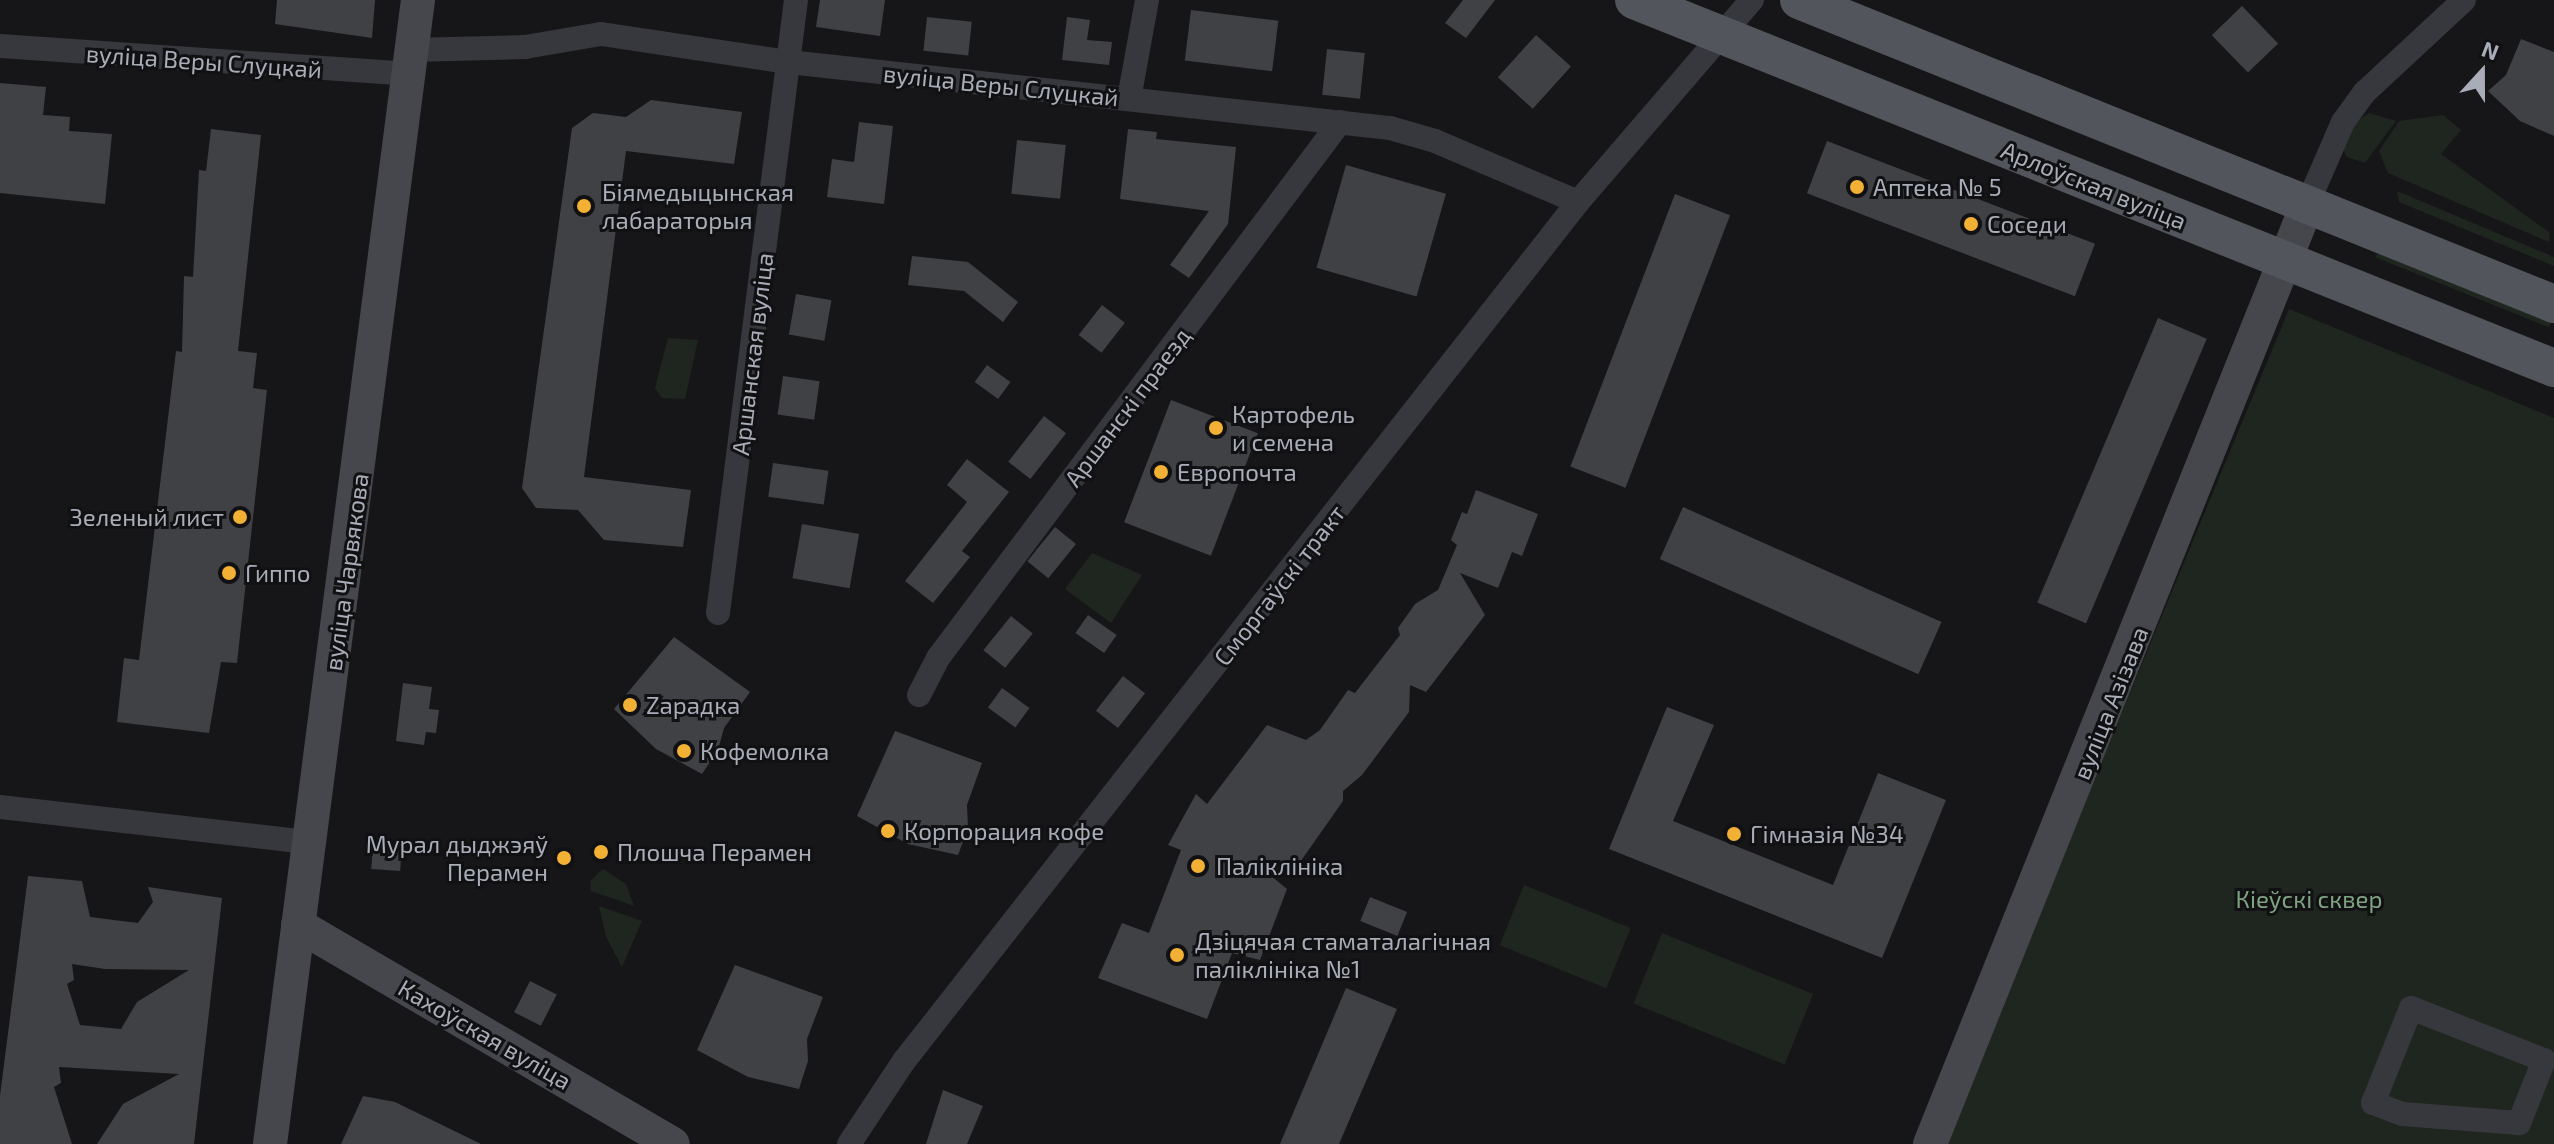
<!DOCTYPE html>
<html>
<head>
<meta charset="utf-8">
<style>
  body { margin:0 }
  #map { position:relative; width:2554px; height:1144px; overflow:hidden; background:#161618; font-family:"Exo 2",sans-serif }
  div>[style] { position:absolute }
  .green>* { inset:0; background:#1e261f; transform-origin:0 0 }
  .building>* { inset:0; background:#404145; transform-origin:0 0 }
  .street>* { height:24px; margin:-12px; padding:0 12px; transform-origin:12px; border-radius:12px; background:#37383d }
  .secondary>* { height:34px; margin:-17px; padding:0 17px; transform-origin:17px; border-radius:17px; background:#45474d }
  .primary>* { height:38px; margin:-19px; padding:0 19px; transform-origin:19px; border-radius:19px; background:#53555c }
  .dots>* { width:22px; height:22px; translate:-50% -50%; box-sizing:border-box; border:4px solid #111113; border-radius:50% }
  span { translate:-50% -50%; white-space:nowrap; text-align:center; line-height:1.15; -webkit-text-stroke:6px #111113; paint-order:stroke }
  .street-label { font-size:24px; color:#a8adb8 }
  .poi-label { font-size:24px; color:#a8adb8 }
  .left { translate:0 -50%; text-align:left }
  .right { translate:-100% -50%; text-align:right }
  .park-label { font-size:24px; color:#7fa381 }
  .north { position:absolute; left:2442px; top:32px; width:80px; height:80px; -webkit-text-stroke:6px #111113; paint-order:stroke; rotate:21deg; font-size:22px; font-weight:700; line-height:32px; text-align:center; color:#a8adb8 }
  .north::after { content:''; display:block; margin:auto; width:28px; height:36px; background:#a8adb8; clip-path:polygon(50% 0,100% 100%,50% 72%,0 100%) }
</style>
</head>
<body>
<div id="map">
  <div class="green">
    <div style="clip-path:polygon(2369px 113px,2396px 121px,2365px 163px,2347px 157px,2341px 146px,2357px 121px)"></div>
    <div style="clip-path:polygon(2443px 115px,2461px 130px,2441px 154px,2550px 233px,2549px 242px,2388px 173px,2379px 151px,2399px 121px)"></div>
    <div style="clip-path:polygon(2397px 191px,2554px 257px,2554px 266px,2399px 202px)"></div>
    <div style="left:2380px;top:246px;width:187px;height:12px;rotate:22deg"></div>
    <div style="clip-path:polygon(2289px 309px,2554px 418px,2554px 1144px,1943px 1144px)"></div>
    <div style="clip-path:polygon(668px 338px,698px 340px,685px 399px,662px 398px,655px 388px)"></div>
    <div style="clip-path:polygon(1092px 553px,1142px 575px,1111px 623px,1065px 589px)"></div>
    <div style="clip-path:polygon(603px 869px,626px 884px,634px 906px,591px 891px,590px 881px)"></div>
    <div style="left:1524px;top:885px;width:115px;height:65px;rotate:22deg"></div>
    <div style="clip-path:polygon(599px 906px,642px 921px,622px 967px,606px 937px)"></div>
    <div style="left:1662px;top:933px;width:163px;height:76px;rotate:22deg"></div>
  </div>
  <div class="building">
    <div style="clip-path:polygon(277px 0,375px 0,372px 38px,275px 24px)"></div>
    <div style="clip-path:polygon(820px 0,885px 0,880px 36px,816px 27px)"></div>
    <div style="clip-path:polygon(1463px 0,1495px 0,1466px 38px,1445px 23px)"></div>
    <div style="left:2242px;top:6px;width:52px;height:42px;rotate:46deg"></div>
    <div style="left:1191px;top:10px;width:88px;height:51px;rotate:7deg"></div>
    <div style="left:927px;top:17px;width:45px;height:34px;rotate:6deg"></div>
    <div style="clip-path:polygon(1067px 17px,1090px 20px,1087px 40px,1112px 42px,1109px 65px,1062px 60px)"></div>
    <div style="left:1536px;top:35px;width:47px;height:57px;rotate:42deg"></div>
    <div style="clip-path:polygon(2521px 39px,2554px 52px,2554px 136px,2520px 121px,2488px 91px,2506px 75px)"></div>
    <div style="left:1327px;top:49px;width:38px;height:46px;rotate:6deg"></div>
    <div style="clip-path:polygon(0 83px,46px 87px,43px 115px,70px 117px,69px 131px,112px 134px,105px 204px,0 193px)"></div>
    <div style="clip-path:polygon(651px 100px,742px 112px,734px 164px,626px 151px,584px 477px,691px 490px,683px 547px,604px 540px,578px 510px,536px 508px,522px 488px,572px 128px,593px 113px,626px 117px)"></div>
    <div style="clip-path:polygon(859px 122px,893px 126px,884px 204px,827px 197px,832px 159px,854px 162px)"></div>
    <div style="clip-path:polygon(211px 129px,261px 135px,238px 351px,257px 353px,253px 388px,267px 390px,237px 663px,221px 662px,209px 733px,117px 722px,124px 658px,139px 660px,176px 351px,182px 352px,184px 276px,193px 277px,199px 170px,206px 171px)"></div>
    <div style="clip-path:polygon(1128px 129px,1157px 132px,1156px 139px,1236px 147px,1228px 224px,1189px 278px,1170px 265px,1209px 211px,1120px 199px)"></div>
    <div style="left:1017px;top:140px;width:49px;height:54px;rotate:6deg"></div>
    <div style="left:1827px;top:141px;width:287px;height:56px;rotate:21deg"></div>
    <div style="left:1346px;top:165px;width:104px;height:107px;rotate:16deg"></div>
    <div style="left:1675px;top:194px;width:59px;height:292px;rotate:21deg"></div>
    <div style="clip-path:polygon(912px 256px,968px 262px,1018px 302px,1003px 322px,964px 291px,908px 285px)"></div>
    <div style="left:796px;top:294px;width:36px;height:41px;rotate:10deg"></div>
    <div style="left:1102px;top:305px;width:29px;height:38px;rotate:38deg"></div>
    <div style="left:2158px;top:318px;width:53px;height:309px;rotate:23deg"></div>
    <div style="left:987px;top:365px;width:29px;height:21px;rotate:36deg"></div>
    <div style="left:783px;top:376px;width:37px;height:39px;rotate:8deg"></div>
    <div style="left:1171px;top:400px;width:93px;height:131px;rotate:21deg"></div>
    <div style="left:1044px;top:416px;width:28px;height:58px;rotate:38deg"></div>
    <div style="clip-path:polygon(967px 459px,1009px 492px,962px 551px,970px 557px,933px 603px,905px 581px,967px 502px,947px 485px)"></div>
    <div style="left:773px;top:463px;width:56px;height:34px;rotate:8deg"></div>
    <div style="clip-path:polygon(1476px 490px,1538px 514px,1522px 556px,1512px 552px,1498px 588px,1460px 573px,1485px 615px,1426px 692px,1410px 685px,1409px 712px,1362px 775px,1343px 791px,1343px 801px,1298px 865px,1270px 875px,1287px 889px,1260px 960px,1232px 953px,1207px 1019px,1098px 978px,1122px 923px,1149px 933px,1181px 850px,1168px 845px,1196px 794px,1207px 804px,1267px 725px,1306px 740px,1320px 730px,1348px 690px,1355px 693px,1400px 635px,1398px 628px,1415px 604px,1438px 590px,1457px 545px,1451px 540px,1462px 512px,1467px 514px)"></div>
    <div style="left:1683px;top:507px;width:283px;height:57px;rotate:24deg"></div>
    <div style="left:802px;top:524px;width:58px;height:55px;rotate:10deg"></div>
    <div style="left:1055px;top:527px;width:27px;height:44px;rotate:39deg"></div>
    <div style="left:1088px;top:615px;width:35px;height:22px;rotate:35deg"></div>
    <div style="left:1011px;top:616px;width:28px;height:44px;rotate:39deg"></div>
    <div style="clip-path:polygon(674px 637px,750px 692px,724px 728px,718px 750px,702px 774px,656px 749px,614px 709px)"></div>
    <div style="left:1123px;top:676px;width:28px;height:44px;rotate:38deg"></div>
    <div style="clip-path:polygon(403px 683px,432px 687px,429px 709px,439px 710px,436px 733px,426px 732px,424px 745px,396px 741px)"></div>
    <div style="left:1002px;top:688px;width:34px;height:24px;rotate:36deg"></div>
    <div style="clip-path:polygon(1667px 707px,1714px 725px,1673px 821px,1833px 885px,1878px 773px,1946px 800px,1882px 958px,1609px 849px)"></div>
    <div style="clip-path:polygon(895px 731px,982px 763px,967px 805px,968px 828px,958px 855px,908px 844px,857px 816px)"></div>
    <div style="left:373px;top:844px;width:29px;height:25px;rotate:4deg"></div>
    <div style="clip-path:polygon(evenodd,28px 876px,82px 881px,90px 917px,138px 923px,153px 902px,148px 887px,222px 898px,194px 1144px,97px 1144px,123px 1104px,179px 1074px,59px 1067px,61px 1083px,54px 1087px,72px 1144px,0 1144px,0 1096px,28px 876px,72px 964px,105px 969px,189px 970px,137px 1002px,121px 1029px,80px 1025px,67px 984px,74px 980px,72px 964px)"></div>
    <div style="left:1370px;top:897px;width:40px;height:26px;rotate:22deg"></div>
    <div style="clip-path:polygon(735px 965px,823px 997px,807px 1039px,808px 1061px,799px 1089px,748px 1077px,697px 1050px)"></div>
    <div style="left:530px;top:981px;width:30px;height:35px;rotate:27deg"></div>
    <div style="clip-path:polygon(1346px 988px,1397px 1009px,1339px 1144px,1280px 1144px)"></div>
    <div style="clip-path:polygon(943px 1090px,983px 1106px,967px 1144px,926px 1144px)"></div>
    <div style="clip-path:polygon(363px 1096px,395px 1102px,481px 1144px,341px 1144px)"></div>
  </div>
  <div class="street">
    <div style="left:0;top:46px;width:409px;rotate:3.9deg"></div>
    <div style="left:411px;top:50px;width:114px;rotate:-1.5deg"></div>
    <div style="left:525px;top:47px;width:77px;rotate:-9.7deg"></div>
    <div style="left:601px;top:34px;width:190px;rotate:8.5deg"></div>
    <div style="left:789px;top:62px;width:605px;rotate:6.27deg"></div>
    <div style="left:1390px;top:128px;width:47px;rotate:16.1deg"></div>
    <div style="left:1435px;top:141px;width:155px;rotate:23.1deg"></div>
    <div style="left:1129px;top:99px;width:101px;rotate:-79.7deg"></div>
    <div style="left:2307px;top:205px;width:90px;rotate:-66.6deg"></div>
    <div style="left:2343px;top:122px;width:37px;rotate:-54deg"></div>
    <div style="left:2365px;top:92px;width:135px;rotate:-42.9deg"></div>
    <div style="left:718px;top:613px;width:618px;rotate:-82.75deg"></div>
    <div style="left:919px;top:695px;width:42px;rotate:-62.8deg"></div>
    <div style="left:938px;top:658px;width:670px;rotate:-53.13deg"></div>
    <div style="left:0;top:807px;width:311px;rotate:6.5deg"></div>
    <div style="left:2411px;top:1008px;width:143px;rotate:21.4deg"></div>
    <div style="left:2544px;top:1060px;width:68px;rotate:111.6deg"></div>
    <div style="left:2519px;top:1123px;width:117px;rotate:-175.6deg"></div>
    <div style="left:2402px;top:1114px;width:31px;rotate:-159deg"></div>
    <div style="left:2373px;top:1103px;width:102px;rotate:-68.2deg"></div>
    <div style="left:849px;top:1144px;width:100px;rotate:-56.5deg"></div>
    <div style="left:904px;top:1061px;width:1092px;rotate:-51.88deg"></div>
    <div style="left:1578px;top:202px;width:267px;rotate:-49.3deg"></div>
  </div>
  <div class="secondary">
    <div style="left:298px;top:925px;width:434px;rotate:30.3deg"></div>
    <div style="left:270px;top:1144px;width:1154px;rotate:-82.63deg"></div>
    <div style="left:1930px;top:1144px;width:1012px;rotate:-68.12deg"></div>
  </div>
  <div class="primary">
    <div style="left:1634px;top:0;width:991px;rotate:21.8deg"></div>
    <div style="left:1799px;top:0;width:814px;rotate:21.93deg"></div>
  </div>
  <div class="dots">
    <div style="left:1857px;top:187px;background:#f2b134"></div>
    <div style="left:584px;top:206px;background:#f2b134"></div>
    <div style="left:1971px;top:224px;background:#f2b134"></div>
    <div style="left:1216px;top:428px;background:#f2b134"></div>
    <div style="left:1161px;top:472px;background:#f2b134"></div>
    <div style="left:240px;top:517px;background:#f2b134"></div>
    <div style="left:229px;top:573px;background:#f2b134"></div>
    <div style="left:630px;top:705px;background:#f2b134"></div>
    <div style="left:684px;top:751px;background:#f2b134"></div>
    <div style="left:888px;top:831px;background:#f2b134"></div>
    <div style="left:1734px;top:834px;background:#f2b134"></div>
    <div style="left:601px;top:852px;background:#f2b134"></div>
    <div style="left:564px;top:858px;background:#f2b134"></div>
    <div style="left:1198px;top:866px;background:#f2b134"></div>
    <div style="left:1177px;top:955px;background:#f2b134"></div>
  </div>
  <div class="street-label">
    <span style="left:204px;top:61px;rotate:4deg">вуліца Веры Слуцкай</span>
    <span style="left:1001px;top:85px;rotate:6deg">вуліца Веры Слуцкай</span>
    <span style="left:2094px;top:185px;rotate:22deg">Арлоўская вуліца</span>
    <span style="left:752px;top:354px;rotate:-83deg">Аршанская вуліца</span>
    <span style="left:1127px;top:407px;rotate:-53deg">Аршанскі праезд</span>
    <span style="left:346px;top:572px;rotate:-82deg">вуліца Чарвякова</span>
    <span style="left:1279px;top:585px;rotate:-52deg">Сморгаўскі тракт</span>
    <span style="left:2110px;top:703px;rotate:-68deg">вуліца Азізава</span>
    <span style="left:485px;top:1034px;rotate:30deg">Кахоўская вуліца</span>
  </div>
  <div class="poi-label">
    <span class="left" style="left:1873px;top:187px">Аптека № 5</span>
    <span class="left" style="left:602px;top:206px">Біямедыцынская<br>лабараторыя</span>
    <span class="left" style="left:1987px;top:224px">Соседи</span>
    <span class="left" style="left:1232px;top:428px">Картофель<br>и семена</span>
    <span class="left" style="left:1177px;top:472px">Европочта</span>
    <span class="right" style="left:224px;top:517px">Зеленый лист</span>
    <span class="left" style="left:245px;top:573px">Гиппо</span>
    <span class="left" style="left:646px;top:705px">Zарадка</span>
    <span class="left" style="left:700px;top:751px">Кофемолка</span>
    <span class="left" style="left:904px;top:831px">Корпорация кофе</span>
    <span class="left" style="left:1750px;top:834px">Гімназія №34</span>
    <span class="right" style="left:548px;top:858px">Мурал дыджэяў<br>Перамен</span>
    <span class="left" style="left:617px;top:852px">Плошча Перамен</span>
    <span class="left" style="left:1216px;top:866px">Паліклініка</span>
    <span class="left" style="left:1195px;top:955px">Дзіцячая стаматалагічная<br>паліклініка №1</span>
  </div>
  <div class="park-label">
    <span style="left:2309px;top:899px">Кіеўскі сквер</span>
  </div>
  <div class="north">N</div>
</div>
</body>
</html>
